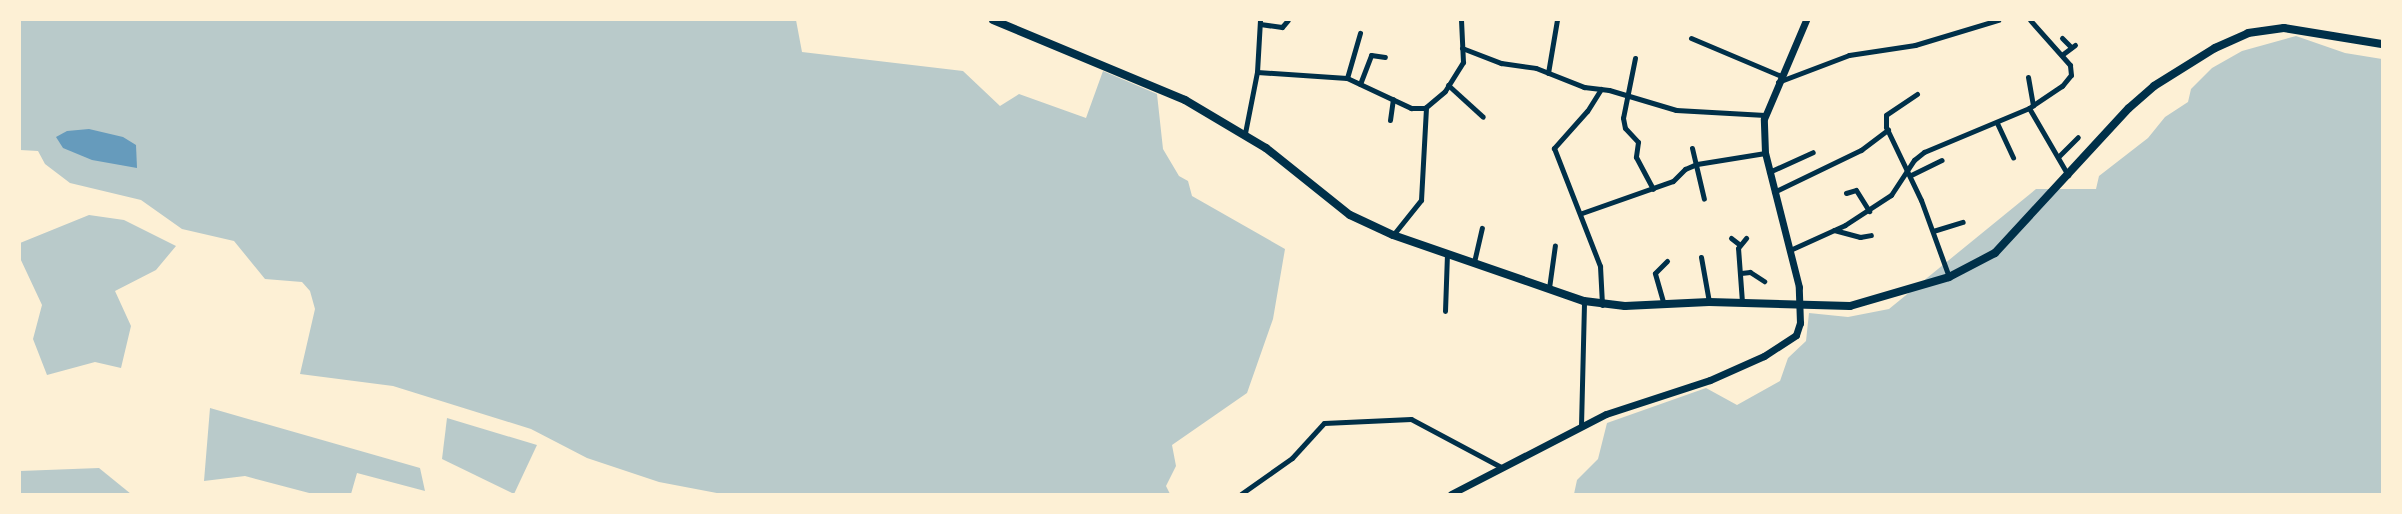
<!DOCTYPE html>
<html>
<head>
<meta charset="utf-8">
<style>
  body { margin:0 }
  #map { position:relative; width:2402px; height:514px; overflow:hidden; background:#fdf0d5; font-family:"PT Serif",serif }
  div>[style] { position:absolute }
  .green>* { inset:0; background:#b9caca }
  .water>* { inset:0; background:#669bbc }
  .minor>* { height:5px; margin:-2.5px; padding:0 2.5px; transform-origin:2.5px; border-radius:2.5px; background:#003049 }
  .tertiary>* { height:7px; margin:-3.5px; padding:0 3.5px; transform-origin:3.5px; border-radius:3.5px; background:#003049 }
  .secondary>* { height:8px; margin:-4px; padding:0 4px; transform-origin:4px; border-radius:4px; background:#003049 }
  span { translate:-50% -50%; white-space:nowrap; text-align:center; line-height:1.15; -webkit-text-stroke:4.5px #fdf0d5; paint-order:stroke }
  .frame { position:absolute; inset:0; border:21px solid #fdf0d5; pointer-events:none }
</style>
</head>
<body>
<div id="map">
  <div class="green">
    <div style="clip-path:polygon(20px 20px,796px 20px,802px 52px,963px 71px,1000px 106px,1019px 94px,1086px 118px,1103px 71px,1157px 94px,1163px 149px,1179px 176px,1188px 181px,1192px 196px,1285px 249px,1273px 319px,1247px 393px,1172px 445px,1176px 466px,1166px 486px,1170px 494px,722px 494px,659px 482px,587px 458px,531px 429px,393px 386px,300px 374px,315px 309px,310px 291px,302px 282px,265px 279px,234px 241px,182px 229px,141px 200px,70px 183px,45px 164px,38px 151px,20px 150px)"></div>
    <div style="clip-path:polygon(2296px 36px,2345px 53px,2382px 59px,2382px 494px,1574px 494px,1577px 480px,1598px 459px,1607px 423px,1706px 388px,1737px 405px,1780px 381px,1788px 358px,1806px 341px,1809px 313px,1848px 317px,1889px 309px,2036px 189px,2096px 189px,2099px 176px,2148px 138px,2165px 117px,2188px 102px,2191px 89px,2212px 68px,2242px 51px)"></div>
    <div style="clip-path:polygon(89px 215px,124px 220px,176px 246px,156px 270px,115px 291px,131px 326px,121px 368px,95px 362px,47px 375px,33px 339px,42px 305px,20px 258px,20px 243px)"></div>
    <div style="clip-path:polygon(210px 408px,420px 468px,425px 491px,357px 473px,351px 494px,313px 494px,245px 476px,204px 481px)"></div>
    <div style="clip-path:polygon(447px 418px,537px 445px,514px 494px,442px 459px)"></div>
    <div style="clip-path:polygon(99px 468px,131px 494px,20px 494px,20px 471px)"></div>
  </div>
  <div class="water">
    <div style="clip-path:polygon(89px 129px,123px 137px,136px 145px,137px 168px,92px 160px,63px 148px,56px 137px,67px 131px)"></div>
  </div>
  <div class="minor">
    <div style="left:1260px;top:24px;width:22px;rotate:8deg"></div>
    <div style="left:1282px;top:27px;width:9px;rotate:-49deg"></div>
    <div style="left:1691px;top:38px;width:98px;rotate:22.9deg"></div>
    <div style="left:2062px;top:38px;width:13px;rotate:45deg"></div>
    <div style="left:1462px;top:48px;width:42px;rotate:21deg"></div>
    <div style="left:1501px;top:63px;width:35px;rotate:8deg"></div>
    <div style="left:1536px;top:68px;width:52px;rotate:21.6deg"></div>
    <div style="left:1584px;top:87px;width:25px;rotate:7deg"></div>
    <div style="left:1609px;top:90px;width:70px;rotate:16.6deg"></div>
    <div style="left:1676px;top:110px;width:89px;rotate:3.2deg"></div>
    <div style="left:2063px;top:54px;width:15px;rotate:-37deg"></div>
    <div style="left:1635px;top:58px;width:61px;rotate:101.3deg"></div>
    <div style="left:1623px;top:118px;width:10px;rotate:79deg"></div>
    <div style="left:1625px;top:128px;width:19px;rotate:47deg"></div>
    <div style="left:1638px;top:142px;width:15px;rotate:98deg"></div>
    <div style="left:1636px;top:157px;width:36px;rotate:62deg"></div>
    <div style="left:1257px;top:72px;width:90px;rotate:3.8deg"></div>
    <div style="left:1347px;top:78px;width:71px;rotate:25.1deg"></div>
    <div style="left:1411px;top:108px;width:14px"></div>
    <div style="left:1425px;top:108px;width:26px;rotate:-40deg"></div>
    <div style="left:1445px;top:91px;width:34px;rotate:-58deg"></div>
    <div style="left:1463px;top:62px;width:42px;rotate:-92.7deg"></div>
    <div style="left:1548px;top:73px;width:54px;rotate:-80.4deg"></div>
    <div style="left:2028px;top:77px;width:29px;rotate:80deg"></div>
    <div style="left:1347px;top:78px;width:47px;rotate:-73.9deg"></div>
    <div style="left:1778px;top:82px;width:76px;rotate:-20.8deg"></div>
    <div style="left:1849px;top:55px;width:67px;rotate:-8.6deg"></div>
    <div style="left:1915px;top:45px;width:87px;rotate:-16.8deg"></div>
    <div style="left:1360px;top:84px;width:31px;rotate:-69deg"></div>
    <div style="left:1371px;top:55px;width:14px;rotate:8deg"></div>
    <div style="left:1448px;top:85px;width:47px;rotate:42.4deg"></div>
    <div style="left:1601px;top:89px;width:26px;rotate:122deg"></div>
    <div style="left:1587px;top:111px;width:50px;rotate:131.7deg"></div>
    <div style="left:1554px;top:148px;width:127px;rotate:68.7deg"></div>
    <div style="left:1600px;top:266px;width:39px;rotate:87deg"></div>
    <div style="left:1917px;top:94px;width:37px;rotate:146deg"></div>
    <div style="left:1886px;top:115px;width:12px;rotate:90deg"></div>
    <div style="left:1886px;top:127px;width:81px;rotate:64.4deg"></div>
    <div style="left:1921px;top:200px;width:82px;rotate:70deg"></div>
    <div style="left:2029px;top:108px;width:78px;rotate:59.8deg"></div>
    <div style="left:1390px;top:120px;width:21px;rotate:-82deg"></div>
    <div style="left:1997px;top:123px;width:38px;rotate:65deg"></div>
    <div style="left:1245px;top:133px;width:62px;rotate:-78.9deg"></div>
    <div style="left:1257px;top:72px;width:52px;rotate:-86.7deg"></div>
    <div style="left:1692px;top:148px;width:52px;rotate:76.8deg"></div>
    <div style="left:2058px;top:157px;width:28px;rotate:-45deg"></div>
    <div style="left:1769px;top:172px;width:48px;rotate:-24.4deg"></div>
    <div style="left:1911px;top:175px;width:34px;rotate:-26deg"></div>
    <div style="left:1774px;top:192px;width:97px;rotate:-25.8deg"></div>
    <div style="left:1861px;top:150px;width:34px;rotate:-37deg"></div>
    <div style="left:1846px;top:193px;width:10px;rotate:-17deg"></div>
    <div style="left:1856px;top:190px;width:25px;rotate:58deg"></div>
    <div style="left:1582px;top:213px;width:96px;rotate:-19.4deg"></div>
    <div style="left:1673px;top:181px;width:17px;rotate:-45deg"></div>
    <div style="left:1685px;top:169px;width:13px;rotate:-23deg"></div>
    <div style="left:1697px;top:164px;width:69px;rotate:-9.2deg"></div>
    <div style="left:1834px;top:230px;width:27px;rotate:15deg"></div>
    <div style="left:1860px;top:237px;width:11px;rotate:-10deg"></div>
    <div style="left:1933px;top:231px;width:31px;rotate:-17deg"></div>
    <div style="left:1393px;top:235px;width:45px;rotate:-51.3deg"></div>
    <div style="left:1421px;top:200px;width:93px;rotate:-86.9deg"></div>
    <div style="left:1731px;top:238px;width:11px;rotate:38deg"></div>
    <div style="left:1790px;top:250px;width:60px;rotate:-24.4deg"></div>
    <div style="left:1845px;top:225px;width:55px;rotate:-33.1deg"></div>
    <div style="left:1891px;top:195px;width:42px;rotate:-56.7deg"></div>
    <div style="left:1914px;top:160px;width:13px;rotate:-39deg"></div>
    <div style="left:1924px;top:152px;width:114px;rotate:-22.7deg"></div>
    <div style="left:2029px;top:108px;width:40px;rotate:-34deg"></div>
    <div style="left:2062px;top:86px;width:14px;rotate:-51deg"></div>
    <div style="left:2071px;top:75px;width:10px;rotate:-96deg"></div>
    <div style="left:2070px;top:65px;width:60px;rotate:-131.6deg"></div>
    <div style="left:1701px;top:257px;width:46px;rotate:79.9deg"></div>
    <div style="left:1474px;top:262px;width:35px;rotate:-77deg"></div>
    <div style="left:1741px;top:273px;width:9px;rotate:-6deg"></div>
    <div style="left:1750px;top:272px;width:17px;rotate:33deg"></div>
    <div style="left:1549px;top:288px;width:43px;rotate:-82.1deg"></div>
    <div style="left:1742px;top:302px;width:54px;rotate:-94.2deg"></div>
    <div style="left:1738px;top:248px;width:13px;rotate:-51deg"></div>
    <div style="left:1664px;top:305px;width:33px;rotate:-106deg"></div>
    <div style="left:1655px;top:273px;width:17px;rotate:-45deg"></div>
    <div style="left:1445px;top:311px;width:58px;rotate:-88deg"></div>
    <div style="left:1581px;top:426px;width:125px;rotate:-88.6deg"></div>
    <div style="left:1241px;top:494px;width:62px;rotate:-35.2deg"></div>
    <div style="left:1292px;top:458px;width:47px;rotate:-47.6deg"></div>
    <div style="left:1324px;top:423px;width:87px;rotate:-2.6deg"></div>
    <div style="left:1411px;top:419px;width:102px;rotate:28.1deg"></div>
  </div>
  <div class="tertiary">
    <div style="left:1451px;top:494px;width:174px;rotate:-27.3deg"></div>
    <div style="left:1606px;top:414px;width:109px;rotate:-18.1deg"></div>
    <div style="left:1710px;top:380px;width:59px;rotate:-24deg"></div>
    <div style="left:1764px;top:356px;width:38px;rotate:-33deg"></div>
    <div style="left:1796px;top:335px;width:13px;rotate:-72deg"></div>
    <div style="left:1800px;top:323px;width:36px;rotate:-92deg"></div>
    <div style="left:1799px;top:287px;width:138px;rotate:-104.2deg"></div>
    <div style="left:1765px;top:153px;width:34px;rotate:-92deg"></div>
    <div style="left:1764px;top:119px;width:108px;rotate:-67deg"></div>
  </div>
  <div class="secondary">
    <div style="left:993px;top:20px;width:208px;rotate:22.6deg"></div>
    <div style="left:1185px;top:100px;width:94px;rotate:30.7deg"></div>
    <div style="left:1266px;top:148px;width:107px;rotate:38.6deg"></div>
    <div style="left:1350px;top:215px;width:47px;rotate:24.9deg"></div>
    <div style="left:1393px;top:235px;width:202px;rotate:19.1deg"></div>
    <div style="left:1584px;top:301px;width:41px;rotate:7deg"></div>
    <div style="left:1625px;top:306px;width:84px;rotate:-2.7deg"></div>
    <div style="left:1709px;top:302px;width:141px;rotate:1.6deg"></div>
    <div style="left:1850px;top:306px;width:103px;rotate:-16.3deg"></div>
    <div style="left:1949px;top:277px;width:52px;rotate:-27.6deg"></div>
    <div style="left:1995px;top:253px;width:197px;rotate:-47.3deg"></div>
    <div style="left:2129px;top:108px;width:33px;rotate:-41deg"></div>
    <div style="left:2154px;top:86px;width:72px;rotate:-31.9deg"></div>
    <div style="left:2215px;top:48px;width:36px;rotate:-24deg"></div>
    <div style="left:2248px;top:33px;width:36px;rotate:-8deg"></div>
    <div style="left:2284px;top:28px;width:99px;rotate:9.3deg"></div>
  </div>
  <div class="frame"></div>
</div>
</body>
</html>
